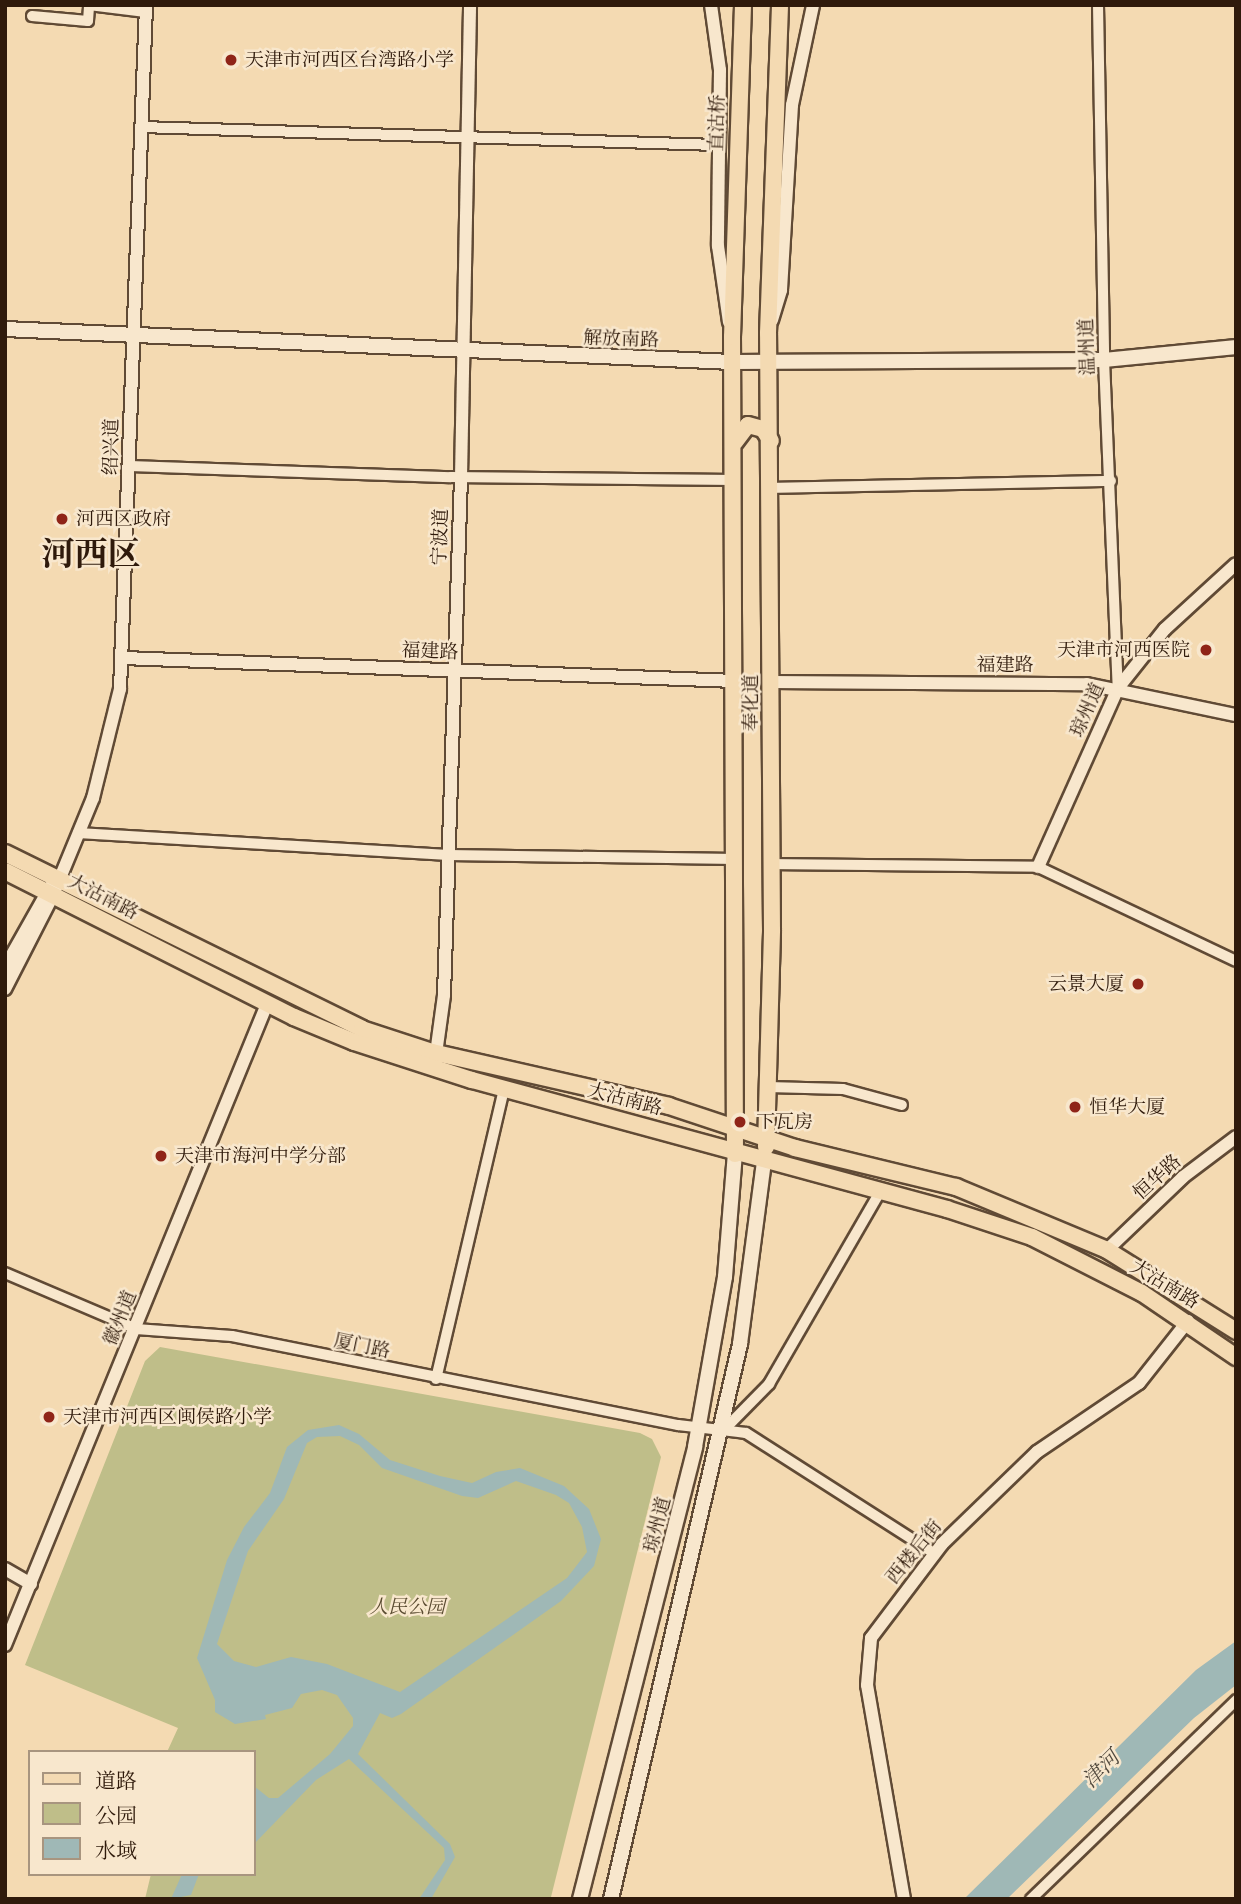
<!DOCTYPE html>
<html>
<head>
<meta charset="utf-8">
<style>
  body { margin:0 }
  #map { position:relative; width:1241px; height:1904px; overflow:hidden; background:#f4dab2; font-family:"IM FELL Great Primer","Noto Serif SC",serif }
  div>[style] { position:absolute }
  .green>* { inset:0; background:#bfbe89 }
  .water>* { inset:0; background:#9fb8b6 }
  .roads { filter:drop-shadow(2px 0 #604a35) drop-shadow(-2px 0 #604a35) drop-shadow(0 2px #604a35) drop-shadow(0 -2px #604a35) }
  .minor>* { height:10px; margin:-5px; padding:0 5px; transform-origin:5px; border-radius:5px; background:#f8e7cd }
  .tertiary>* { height:12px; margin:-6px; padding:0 6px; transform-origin:6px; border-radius:6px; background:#f8e7cd }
  .secondary>* { height:14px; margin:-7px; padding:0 7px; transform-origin:7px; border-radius:7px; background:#f8e7cd }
  .primary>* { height:16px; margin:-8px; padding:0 8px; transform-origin:8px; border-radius:8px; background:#f4dab2 }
  .dots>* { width:19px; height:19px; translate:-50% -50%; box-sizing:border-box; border:4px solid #f8e7cd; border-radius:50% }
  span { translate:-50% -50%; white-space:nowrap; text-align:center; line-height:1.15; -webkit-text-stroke:5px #f8e7cd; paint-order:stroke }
  .poi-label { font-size:19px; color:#2f1a0b }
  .left { translate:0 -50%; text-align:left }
  .right { translate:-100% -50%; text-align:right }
  .street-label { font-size:19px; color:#2f1a0b }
  .park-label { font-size:19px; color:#5a4b31; font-style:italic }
  .water-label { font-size:21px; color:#51493e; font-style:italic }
  .town-label { font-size:33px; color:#2f1a0b; font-weight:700 }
  .frame { position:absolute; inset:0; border:7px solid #2f1a0b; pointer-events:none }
  .legend { position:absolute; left:28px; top:1750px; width:228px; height:126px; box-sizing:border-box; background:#f8e7cd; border:2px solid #a8957f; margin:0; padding:9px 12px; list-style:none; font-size:21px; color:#2f1a0b }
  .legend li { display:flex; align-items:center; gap:14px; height:35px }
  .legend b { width:35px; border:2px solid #a8957f }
</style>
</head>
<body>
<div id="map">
  <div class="green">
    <div style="clip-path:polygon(160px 1347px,640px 1433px,652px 1439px,661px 1457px,551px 1897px,145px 1899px,151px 1874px,254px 1874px,254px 1752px,167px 1752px,178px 1728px,25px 1665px,145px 1361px)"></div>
  </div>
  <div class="water">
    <div style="clip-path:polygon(evenodd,339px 1425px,359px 1434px,390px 1460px,440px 1476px,472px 1483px,496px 1472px,520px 1468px,564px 1486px,589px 1509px,601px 1539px,594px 1566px,561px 1601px,401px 1714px,392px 1718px,380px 1713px,358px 1754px,450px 1844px,455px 1857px,431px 1899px,419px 1899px,445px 1860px,444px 1848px,349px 1759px,316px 1780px,254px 1844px,254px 1786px,269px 1798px,278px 1798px,330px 1754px,353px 1726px,353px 1718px,337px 1695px,322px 1690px,301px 1694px,292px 1708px,265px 1715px,266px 1719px,235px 1724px,215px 1712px,215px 1700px,197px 1658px,227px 1560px,244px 1527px,270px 1493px,287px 1447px,308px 1430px,339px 1425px,340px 1436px,359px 1445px,382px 1468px,462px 1496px,478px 1498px,516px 1481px,556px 1495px,569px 1503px,582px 1527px,587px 1552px,567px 1578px,400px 1692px,327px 1664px,291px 1657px,256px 1667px,234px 1661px,217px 1644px,248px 1551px,284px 1499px,307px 1443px,317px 1437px,340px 1436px)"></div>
    <div style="clip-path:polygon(1236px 1641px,1236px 1685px,1194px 1718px,1007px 1899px,964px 1899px,1196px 1670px)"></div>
    <div style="clip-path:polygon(182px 1874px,199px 1874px,191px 1895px,171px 1899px)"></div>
  </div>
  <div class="roads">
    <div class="minor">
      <div style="left:89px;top:5px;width:57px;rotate:7deg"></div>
      <div style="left:1098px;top:5px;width:355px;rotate:89deg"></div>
      <div style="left:1104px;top:360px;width:328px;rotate:87.6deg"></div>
      <div style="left:32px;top:16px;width:56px;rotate:5.1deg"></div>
      <div style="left:88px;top:21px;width:15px;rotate:-86deg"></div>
      <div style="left:141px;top:127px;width:577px;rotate:1.79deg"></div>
      <div style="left:130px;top:466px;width:321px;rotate:2deg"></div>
      <div style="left:451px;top:477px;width:284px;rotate:0.6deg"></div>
      <div style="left:772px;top:488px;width:339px;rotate:-1.2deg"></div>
      <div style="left:78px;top:833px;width:371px;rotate:3.4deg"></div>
      <div style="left:448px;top:855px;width:288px;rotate:0.8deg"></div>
      <div style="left:771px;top:864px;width:267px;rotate:0.6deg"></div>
      <div style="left:1038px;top:867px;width:219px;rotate:25.4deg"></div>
      <div style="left:768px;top:1087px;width:75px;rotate:1.5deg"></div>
      <div style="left:843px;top:1089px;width:61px;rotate:15.2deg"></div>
      <div style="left:5px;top:1273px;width:142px;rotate:23.1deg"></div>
      <div style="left:136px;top:1329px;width:96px;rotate:4.2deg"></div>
      <div style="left:232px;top:1336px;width:455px;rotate:11.3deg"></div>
      <div style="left:678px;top:1425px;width:68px;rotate:6.7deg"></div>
      <div style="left:746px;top:1433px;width:224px;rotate:32.6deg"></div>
      <div style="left:436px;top:1379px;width:298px;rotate:-76.8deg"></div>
      <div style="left:721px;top:1433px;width:69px;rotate:-45.6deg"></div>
      <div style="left:769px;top:1384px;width:222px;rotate:-60deg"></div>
      <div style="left:1031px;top:1899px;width:286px;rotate:-44.1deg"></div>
    </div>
    <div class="tertiary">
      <div style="left:711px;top:5px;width:66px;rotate:82.1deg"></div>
      <div style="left:720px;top:70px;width:176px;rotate:90.7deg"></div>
      <div style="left:718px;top:246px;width:77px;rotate:81.8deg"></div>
      <div style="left:772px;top:320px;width:31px;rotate:-73deg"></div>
      <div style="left:781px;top:290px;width:185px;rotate:-86.6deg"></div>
      <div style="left:792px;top:105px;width:102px;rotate:-78.1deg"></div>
      <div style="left:123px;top:658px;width:612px;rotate:2.15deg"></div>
      <div style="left:772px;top:682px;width:315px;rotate:0.4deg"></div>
      <div style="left:1087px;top:684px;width:152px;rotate:11.8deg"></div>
      <div style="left:1038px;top:867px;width:196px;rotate:-65.9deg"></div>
      <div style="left:1118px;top:688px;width:75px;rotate:-51.5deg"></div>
      <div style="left:1165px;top:629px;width:96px;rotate:-42.5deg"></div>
      <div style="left:5px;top:967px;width:92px;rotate:-60.6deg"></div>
      <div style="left:5px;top:989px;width:106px;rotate:-62.9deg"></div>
      <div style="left:53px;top:895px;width:105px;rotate:-67.6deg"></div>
      <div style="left:93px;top:798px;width:112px;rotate:-76.1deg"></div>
      <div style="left:120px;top:689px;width:684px;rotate:-87.82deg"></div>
      <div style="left:435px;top:1061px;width:67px;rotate:-82.2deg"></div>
      <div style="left:444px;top:995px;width:518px;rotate:-88.12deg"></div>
      <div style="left:461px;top:477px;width:472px;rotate:-88.9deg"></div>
      <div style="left:1107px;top:1250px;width:105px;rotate:-43.8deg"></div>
      <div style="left:1183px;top:1177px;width:66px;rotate:-37deg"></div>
      <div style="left:5px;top:1569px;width:30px;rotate:30deg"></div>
      <div style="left:5px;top:1645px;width:692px;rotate:-67.77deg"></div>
      <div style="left:904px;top:1899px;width:217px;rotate:-99.8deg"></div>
      <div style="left:867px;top:1685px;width:47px;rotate:-85.1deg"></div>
      <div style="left:871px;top:1638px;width:118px;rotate:-52.9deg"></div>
      <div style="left:942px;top:1544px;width:132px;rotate:-44.1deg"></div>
      <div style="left:1037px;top:1452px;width:123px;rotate:-34.1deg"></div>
      <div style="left:1139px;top:1383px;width:79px;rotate:-51.7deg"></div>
    </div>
    <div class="secondary">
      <div style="left:5px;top:329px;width:729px;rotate:2.6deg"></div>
      <div style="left:733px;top:362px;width:371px;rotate:-0.3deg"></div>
      <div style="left:1104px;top:360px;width:133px;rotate:-5.6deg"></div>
      <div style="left:580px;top:1899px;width:466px;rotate:-75.7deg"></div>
      <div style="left:695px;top:1447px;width:173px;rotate:-80deg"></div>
      <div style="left:725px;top:1277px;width:123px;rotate:-85.4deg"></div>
      <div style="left:611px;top:1899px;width:570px;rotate:-76.91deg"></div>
      <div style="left:740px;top:1344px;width:184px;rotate:-82.5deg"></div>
    </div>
    <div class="primary">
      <div style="left:735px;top:442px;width:21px;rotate:-53deg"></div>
      <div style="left:748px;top:425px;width:16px;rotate:15deg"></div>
      <div style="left:763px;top:429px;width:14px;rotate:56deg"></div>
      <div style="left:5px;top:853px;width:398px;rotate:26.2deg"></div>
      <div style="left:362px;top:1029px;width:74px;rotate:18.2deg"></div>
      <div style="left:432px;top:1052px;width:243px;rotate:12.8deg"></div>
      <div style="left:669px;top:1106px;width:133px;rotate:18.4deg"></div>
      <div style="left:795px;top:1148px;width:166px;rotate:13.6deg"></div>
      <div style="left:956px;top:1187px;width:164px;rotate:22.6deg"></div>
      <div style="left:1107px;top:1250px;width:152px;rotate:32.1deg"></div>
      <div style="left:5px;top:871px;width:324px;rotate:26.8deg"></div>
      <div style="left:294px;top:1017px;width:65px;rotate:22.6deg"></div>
      <div style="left:354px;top:1042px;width:124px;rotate:17.9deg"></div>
      <div style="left:472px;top:1080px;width:492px;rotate:15.2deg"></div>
      <div style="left:947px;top:1209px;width:89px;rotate:18.2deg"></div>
      <div style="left:1032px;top:1237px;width:123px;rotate:27deg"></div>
      <div style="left:1142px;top:1293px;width:114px;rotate:34.2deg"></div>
      <div style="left:766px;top:1147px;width:217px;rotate:-88.4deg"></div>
      <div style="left:772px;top:930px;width:597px;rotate:-90.38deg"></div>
      <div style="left:768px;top:333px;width:328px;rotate:-87.9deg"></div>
      <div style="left:735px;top:1154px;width:817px;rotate:-90.21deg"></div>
      <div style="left:732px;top:337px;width:332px;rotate:-88.1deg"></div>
    </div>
  </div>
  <div class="dots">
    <div style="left:231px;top:60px;background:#8f2418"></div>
    <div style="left:62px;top:519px;background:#8f2418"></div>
    <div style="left:1206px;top:650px;background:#8f2418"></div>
    <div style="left:1138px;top:984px;background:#8f2418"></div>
    <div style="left:1075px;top:1107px;background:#8f2418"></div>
    <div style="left:740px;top:1122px;background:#8f2418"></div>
    <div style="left:161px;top:1156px;background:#8f2418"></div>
    <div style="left:49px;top:1417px;background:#8f2418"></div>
  </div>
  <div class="poi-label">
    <span class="left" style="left:245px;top:60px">天津市河西区台湾路小学</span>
    <span class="left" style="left:76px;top:519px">河西区政府</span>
    <span class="right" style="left:1190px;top:650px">天津市河西医院</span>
    <span class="right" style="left:1124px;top:984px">云景大厦</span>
    <span class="left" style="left:1089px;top:1107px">恒华大厦</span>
    <span class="left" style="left:756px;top:1122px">下瓦房</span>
    <span class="left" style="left:175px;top:1156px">天津市海河中学分部</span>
    <span class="left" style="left:63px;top:1417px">天津市河西区闽侯路小学</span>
  </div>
  <div class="street-label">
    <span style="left:717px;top:123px;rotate:-88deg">直沽桥</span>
    <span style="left:621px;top:339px;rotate:2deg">解放南路</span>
    <span style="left:1087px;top:347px;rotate:-92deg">温州道</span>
    <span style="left:111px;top:447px;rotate:-89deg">绍兴道</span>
    <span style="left:440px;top:537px;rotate:-88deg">宁波道</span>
    <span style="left:430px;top:651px;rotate:2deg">福建路</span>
    <span style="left:1005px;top:665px">福建路</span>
    <span style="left:751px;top:703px;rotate:-90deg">奉化道</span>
    <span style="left:1087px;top:710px;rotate:-66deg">琼州道</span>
    <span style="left:103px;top:897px;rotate:27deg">大沽南路</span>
    <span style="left:625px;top:1099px;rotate:15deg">大沽南路</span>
    <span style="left:1157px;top:1177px;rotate:-42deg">恒华路</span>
    <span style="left:1165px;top:1284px;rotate:31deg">大沽南路</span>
    <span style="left:120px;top:1318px;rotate:-68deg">徽州道</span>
    <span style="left:362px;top:1346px;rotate:12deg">厦门路</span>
    <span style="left:657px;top:1525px;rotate:-75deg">琼州道</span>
    <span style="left:914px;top:1552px;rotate:-51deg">西楼后街</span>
  </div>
  <div class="park-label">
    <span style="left:407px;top:1607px">人民公园</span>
  </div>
  <div class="water-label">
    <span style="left:1101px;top:1769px;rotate:-45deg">津河</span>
  </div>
  <div class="town-label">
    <span style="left:91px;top:555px">河西区</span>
  </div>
  <div class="frame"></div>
  <ul class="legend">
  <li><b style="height:9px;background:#f4dab2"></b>道路</li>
  <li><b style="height:19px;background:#bfbe89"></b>公园</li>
  <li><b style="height:19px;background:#9fb8b6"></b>水域</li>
  </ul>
</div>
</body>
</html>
